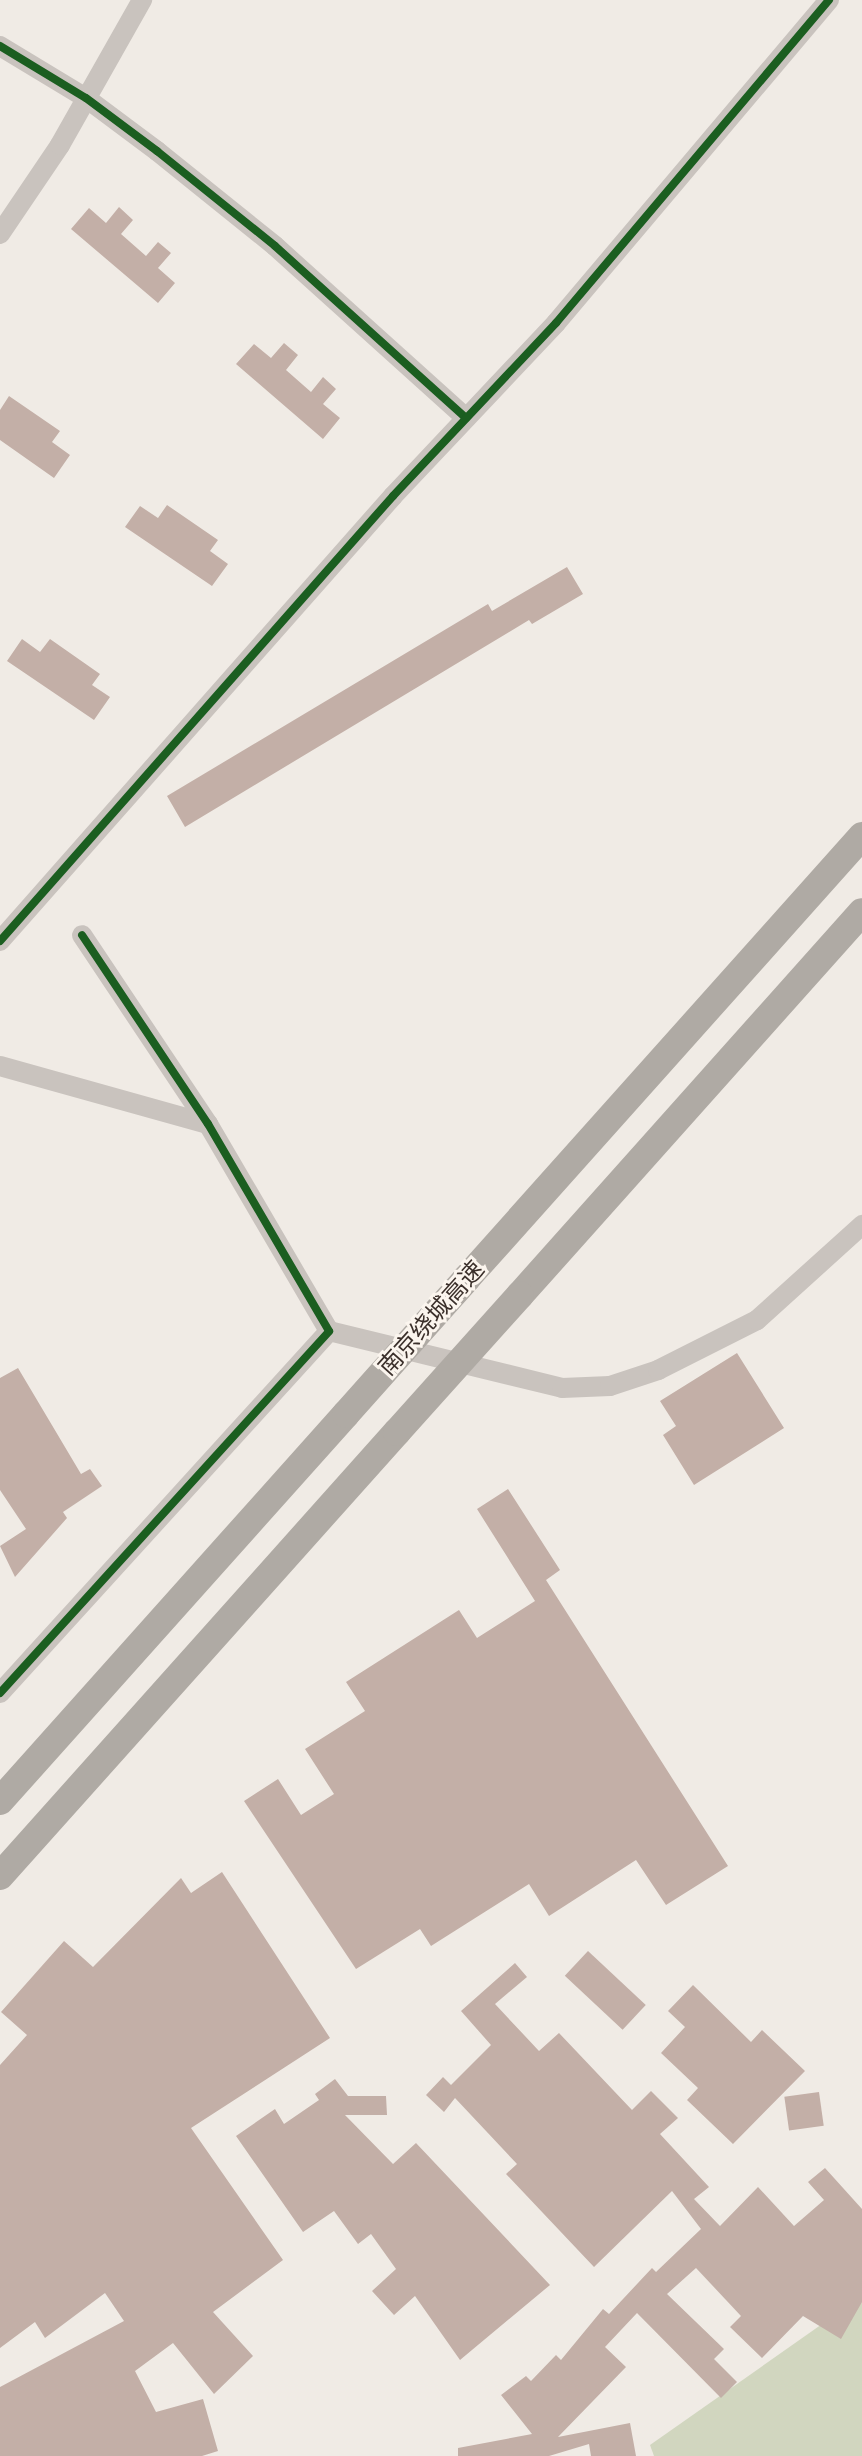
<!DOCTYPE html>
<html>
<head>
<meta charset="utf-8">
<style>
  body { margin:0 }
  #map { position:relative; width:862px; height:2456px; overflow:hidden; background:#f0ebe5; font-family:"Space Grotesk","Noto Sans SC",sans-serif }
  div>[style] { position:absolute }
  .green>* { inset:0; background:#d1d6bf }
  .building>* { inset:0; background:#c3afa7; transform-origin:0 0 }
  .minor>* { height:20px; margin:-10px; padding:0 10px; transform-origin:10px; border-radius:10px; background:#c9c3be }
  .highway>* { height:28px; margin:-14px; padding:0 14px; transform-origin:14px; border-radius:14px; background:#afaaa4 }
  .highway-bridge>* { height:28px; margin:-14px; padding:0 14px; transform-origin:14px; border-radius:14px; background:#afaaa4 }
  .cycleway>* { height:8px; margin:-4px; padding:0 4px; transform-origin:4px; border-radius:4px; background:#1b5e20 }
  span { translate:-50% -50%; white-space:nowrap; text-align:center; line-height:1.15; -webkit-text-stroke:6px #fbf5ee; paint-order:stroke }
  .street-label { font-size:24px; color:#3b302b }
</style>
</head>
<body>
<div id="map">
  <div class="green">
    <div style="clip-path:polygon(862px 2296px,862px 2456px,654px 2456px,650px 2445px)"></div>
  </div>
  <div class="building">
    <div style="clip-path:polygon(119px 207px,133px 220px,121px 234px,146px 256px,158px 242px,171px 253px,158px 268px,175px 283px,158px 303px,71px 229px,89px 208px,106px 223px)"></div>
    <div style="clip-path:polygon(284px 343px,298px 355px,286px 370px,311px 392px,323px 377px,336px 389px,323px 404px,340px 418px,323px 439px,236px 364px,254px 344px,271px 358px)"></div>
    <div style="clip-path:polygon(9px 396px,60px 431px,52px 442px,70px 455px,54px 478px,0 440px,0 410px)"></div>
    <div style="clip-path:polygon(167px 505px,218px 540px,210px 551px,228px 564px,212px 586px,125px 527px,140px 506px,158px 518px)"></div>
    <div style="clip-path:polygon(567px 567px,583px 594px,532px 624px,529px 620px,185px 827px,167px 796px,488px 604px,492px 611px)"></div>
    <div style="clip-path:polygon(22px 639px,40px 652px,50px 639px,100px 674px,92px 685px,110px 697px,94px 720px,7px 661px)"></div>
    <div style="clip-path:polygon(737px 1353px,784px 1428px,694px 1485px,663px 1435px,676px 1426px,660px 1401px)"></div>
    <div style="clip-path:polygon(18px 1368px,81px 1474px,90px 1469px,102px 1486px,63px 1512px,67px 1518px,15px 1577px,0 1546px,26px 1529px,0 1490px,0 1378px)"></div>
    <div style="clip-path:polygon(508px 1489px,560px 1570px,546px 1580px,728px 1866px,666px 1905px,636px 1860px,549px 1916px,529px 1884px,431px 1946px,420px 1929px,356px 1969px,244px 1801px,278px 1779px,301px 1815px,334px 1794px,305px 1749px,365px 1711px,346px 1682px,459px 1610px,477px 1638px,535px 1601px,477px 1509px)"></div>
    <div style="clip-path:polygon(222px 1872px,330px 2038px,191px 2128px,283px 2260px,213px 2312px,253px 2356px,214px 2394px,173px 2343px,135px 2371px,156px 2412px,203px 2399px,218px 2451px,202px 2456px,0 2456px,0 2387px,124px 2321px,105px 2293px,45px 2338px,35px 2322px,0 2348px,0 2065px,27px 2035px,1px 2012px,64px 1941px,93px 1967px,181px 1878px,191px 1893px)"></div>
    <div style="left:588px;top:1951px;width:79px;height:34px;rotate:43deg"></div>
    <div style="clip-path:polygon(515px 1963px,527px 1977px,495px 2004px,539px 2051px,559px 2033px,632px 2110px,651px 2091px,678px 2118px,660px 2134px,709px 2187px,694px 2199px,720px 2226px,758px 2187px,794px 2226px,824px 2200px,808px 2182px,825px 2168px,862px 2209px,862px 2302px,841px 2339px,803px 2316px,762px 2358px,730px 2327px,741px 2316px,696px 2268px,667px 2294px,724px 2349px,714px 2359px,737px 2382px,721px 2398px,637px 2313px,605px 2347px,626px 2367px,558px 2437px,630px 2423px,636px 2456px,591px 2456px,589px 2444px,549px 2456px,458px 2456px,458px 2448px,532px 2434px,501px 2395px,526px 2376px,531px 2381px,556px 2355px,561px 2360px,603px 2309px,609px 2314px,652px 2268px,656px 2272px,701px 2229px,672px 2191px,594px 2267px,506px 2174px,517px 2164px,455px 2098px,444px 2112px,426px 2095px,443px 2077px,451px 2085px,491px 2045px,461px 2011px)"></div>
    <div style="clip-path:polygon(693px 1985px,751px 2042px,762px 2030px,805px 2071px,733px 2144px,687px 2100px,698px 2088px,661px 2053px,685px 2027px,668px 2011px)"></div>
    <div style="clip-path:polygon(335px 2079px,348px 2096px,386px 2096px,387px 2115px,345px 2115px,393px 2164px,416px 2143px,550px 2285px,460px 2360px,415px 2296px,394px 2315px,372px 2291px,396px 2269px,371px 2234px,358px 2244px,334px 2211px,303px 2232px,236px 2136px,275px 2109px,284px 2124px,319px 2100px,315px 2094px)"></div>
    <div style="left:819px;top:2092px;width:34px;height:35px;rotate:82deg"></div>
  </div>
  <div class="minor">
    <div style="left:0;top:46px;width:100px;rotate:31.2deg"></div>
    <div style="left:86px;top:98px;width:89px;rotate:36.7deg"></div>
    <div style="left:157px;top:151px;width:151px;rotate:38.8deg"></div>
    <div style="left:275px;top:246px;width:257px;rotate:42deg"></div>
    <div style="left:0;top:234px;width:107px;rotate:-56deg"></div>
    <div style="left:60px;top:145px;width:167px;rotate:-60.5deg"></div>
    <div style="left:0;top:941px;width:594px;rotate:-48.55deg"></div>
    <div style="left:393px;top:496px;width:238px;rotate:-46.7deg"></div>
    <div style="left:556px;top:323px;width:423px;rotate:-49.8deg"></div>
    <div style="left:0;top:1066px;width:216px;rotate:15.6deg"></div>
    <div style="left:329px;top:1331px;width:240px;rotate:13.7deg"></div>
    <div style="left:562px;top:1388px;width:48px;rotate:-2.4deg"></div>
    <div style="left:610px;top:1386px;width:51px;rotate:-18.4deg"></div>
    <div style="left:658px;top:1370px;width:111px;rotate:-26.8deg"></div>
    <div style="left:757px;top:1320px;width:142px;rotate:-42.1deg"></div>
    <div style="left:0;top:1693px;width:489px;rotate:-47.7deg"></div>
    <div style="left:329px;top:1331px;width:240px;rotate:-120.3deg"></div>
    <div style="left:208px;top:1124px;width:227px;rotate:-123.7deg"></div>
  </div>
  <div class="highway">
    <div style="left:467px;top:1278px;width:593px;rotate:-48.21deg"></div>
    <div style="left:520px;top:1295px;width:513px;rotate:-48.24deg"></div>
    <div style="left:0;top:1801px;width:519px;rotate:-48.2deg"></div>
    <div style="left:0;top:1876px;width:596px;rotate:-48.2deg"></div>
  </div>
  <div class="highway-bridge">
    <div style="left:346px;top:1414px;width:182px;rotate:-48.3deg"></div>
    <div style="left:397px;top:1432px;width:184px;rotate:-48.1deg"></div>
  </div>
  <div class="cycleway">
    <div style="left:0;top:46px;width:100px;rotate:31.2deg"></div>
    <div style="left:86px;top:98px;width:89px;rotate:36.7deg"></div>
    <div style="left:157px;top:151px;width:151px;rotate:38.8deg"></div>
    <div style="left:275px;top:246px;width:257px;rotate:42deg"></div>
    <div style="left:0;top:941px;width:594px;rotate:-48.55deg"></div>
    <div style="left:393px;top:496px;width:238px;rotate:-46.7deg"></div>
    <div style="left:556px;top:323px;width:423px;rotate:-49.8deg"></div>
    <div style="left:0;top:1693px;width:489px;rotate:-47.7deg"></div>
    <div style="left:329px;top:1331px;width:240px;rotate:-120.3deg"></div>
    <div style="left:208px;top:1124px;width:227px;rotate:-123.7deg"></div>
  </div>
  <div class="street-label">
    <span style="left:431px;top:1318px;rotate:-48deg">南京绕城高速</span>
  </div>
</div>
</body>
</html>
